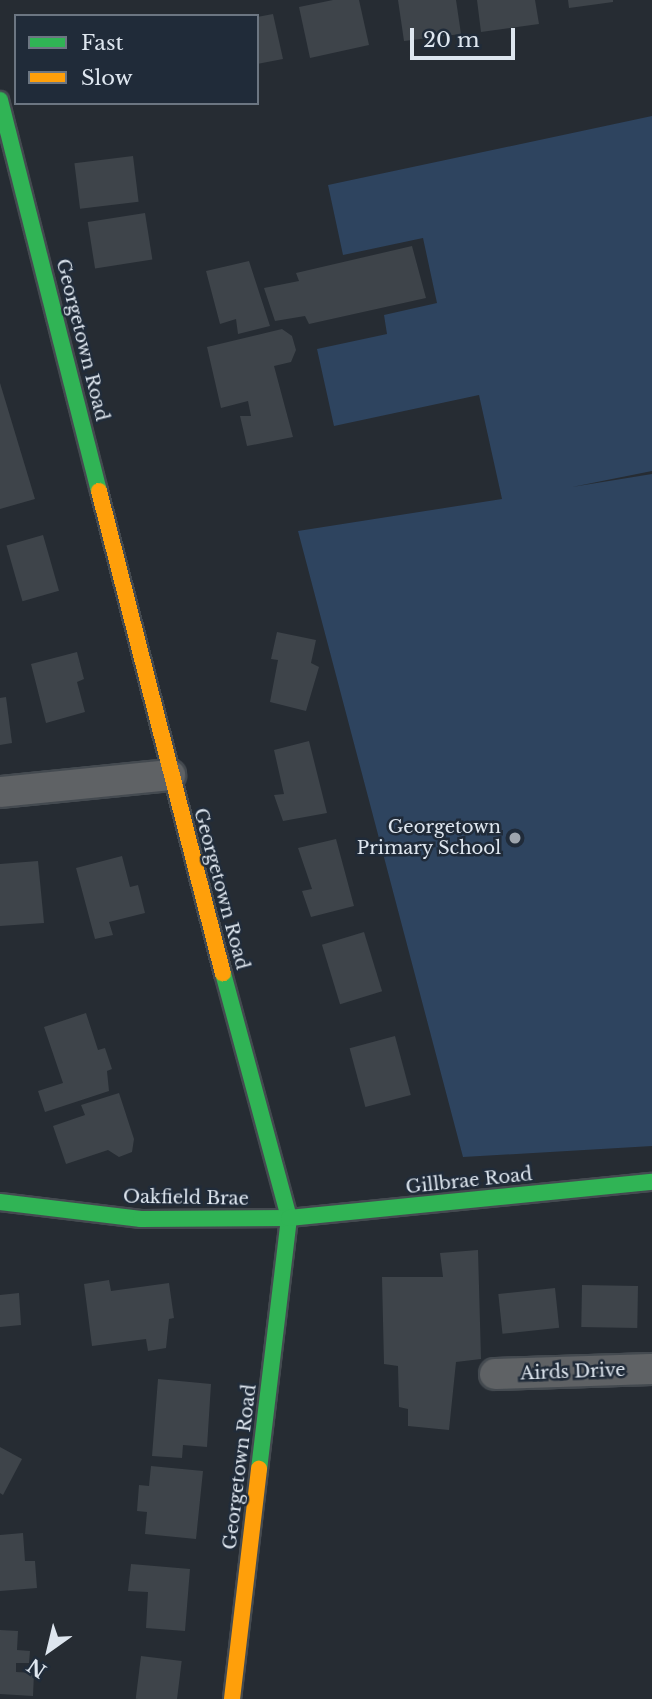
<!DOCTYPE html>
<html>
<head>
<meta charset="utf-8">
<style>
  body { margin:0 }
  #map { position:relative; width:652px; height:1699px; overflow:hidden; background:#262c33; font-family:"Libre Baskerville",serif }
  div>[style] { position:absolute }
  .green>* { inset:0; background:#2e445f }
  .building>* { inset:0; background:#3e444a; transform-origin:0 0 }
  .roads { filter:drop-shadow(2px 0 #444a50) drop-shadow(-2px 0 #444a50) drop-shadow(0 2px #444a50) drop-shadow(0 -2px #444a50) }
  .street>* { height:30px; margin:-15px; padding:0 15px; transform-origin:15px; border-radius:15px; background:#5f6265 }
  .fast>* { height:16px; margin:-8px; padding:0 8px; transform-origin:8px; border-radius:8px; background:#30b455 }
  .slow>* { height:16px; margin:-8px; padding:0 8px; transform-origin:8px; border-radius:8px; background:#ff9f0a }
  .dots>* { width:19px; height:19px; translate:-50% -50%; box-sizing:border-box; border:4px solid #202b39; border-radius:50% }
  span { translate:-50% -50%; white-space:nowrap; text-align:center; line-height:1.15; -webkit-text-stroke:5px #202b39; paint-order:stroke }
  .street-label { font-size:18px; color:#dee6ef }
  .poi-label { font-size:18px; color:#dee6ef }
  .right { translate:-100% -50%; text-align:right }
  .legend { position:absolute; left:14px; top:14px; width:245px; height:91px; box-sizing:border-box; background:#202b39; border:2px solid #6c7682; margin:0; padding:9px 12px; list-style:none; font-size:21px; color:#dee6ef }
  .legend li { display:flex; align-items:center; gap:14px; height:35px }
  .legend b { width:35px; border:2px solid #6c7682 }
  .north { position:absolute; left:14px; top:1615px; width:70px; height:70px; -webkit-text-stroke:5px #202b39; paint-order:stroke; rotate:214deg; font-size:19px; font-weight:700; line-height:28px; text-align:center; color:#dee6ef }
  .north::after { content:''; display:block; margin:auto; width:24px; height:32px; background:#dee6ef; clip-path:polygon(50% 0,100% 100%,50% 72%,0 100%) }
  .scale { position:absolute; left:410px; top:28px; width:105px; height:32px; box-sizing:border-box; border:4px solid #dee6ef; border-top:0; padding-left:9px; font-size:21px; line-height:24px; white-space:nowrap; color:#dee6ef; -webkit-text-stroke:5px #202b39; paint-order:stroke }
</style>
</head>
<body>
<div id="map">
  <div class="green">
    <div style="clip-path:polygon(652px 116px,652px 471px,572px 487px,652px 474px,652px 1146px,463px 1157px,298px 531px,502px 499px,479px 395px,334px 426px,317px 349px,387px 334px,384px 315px,437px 303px,423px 238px,343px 255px,328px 185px)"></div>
  </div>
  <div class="building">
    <div style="clip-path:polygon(333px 0,359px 0,369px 45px,310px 58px,299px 7px)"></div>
    <div style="clip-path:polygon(398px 0,456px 0,461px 34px,404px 41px)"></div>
    <div style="clip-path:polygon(477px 0,535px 0,539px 24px,481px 32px)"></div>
    <div style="clip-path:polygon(568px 0,613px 0,613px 2px,569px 8px)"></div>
    <div style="clip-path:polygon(273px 14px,283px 59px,257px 64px,257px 17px)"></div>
    <div style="left:133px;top:156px;width:46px;height:59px;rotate:83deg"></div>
    <div style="left:145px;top:213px;width:47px;height:58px;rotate:81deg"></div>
    <div style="clip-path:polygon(412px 246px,426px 298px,309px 324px,305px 316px,275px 321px,264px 288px,299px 281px,296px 273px)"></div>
    <div style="clip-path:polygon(249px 261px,270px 326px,238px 334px,236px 319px,220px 324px,206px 271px)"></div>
    <div style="clip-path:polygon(282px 329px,292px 336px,296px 350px,291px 362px,274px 366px,293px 437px,247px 446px,240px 416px,251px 416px,248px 401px,221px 408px,207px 347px)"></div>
    <div style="clip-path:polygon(0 383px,35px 499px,0 509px)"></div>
    <div style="left:43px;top:535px;width:58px;height:38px;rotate:74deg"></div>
    <div style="clip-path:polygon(277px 632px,316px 640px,311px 663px,319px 667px,306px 711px,270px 702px,278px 660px,271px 659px)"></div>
    <div style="clip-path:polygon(77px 652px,84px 679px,77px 682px,85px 712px,46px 723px,31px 664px)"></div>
    <div style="clip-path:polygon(6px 697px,12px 743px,0 745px,0 698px)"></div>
    <div style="clip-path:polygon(309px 741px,327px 813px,283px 821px,274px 795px,284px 794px,274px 750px)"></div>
    <div style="clip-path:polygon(336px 839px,354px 906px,311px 917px,302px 891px,312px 889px,298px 848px)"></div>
    <div style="clip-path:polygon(122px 856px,130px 887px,138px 885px,145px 913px,109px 922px,113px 935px,95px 939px,76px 868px)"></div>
    <div style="clip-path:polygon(38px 861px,44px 923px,0 926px,0 864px)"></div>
    <div style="left:364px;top:932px;width:62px;height:44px;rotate:73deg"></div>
    <div style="clip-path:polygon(86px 1013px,98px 1050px,105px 1048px,112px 1069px,107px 1071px,109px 1091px,45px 1112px,38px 1091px,63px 1083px,44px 1027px)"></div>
    <div style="left:395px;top:1036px;width:61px;height:47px;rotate:75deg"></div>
    <div style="clip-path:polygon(119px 1093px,134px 1139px,132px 1152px,119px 1157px,108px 1150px,66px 1164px,53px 1126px,85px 1115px,81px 1105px)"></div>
    <div style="clip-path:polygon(478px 1250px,481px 1359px,456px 1362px,449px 1430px,408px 1426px,408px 1409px,399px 1407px,398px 1366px,384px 1364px,382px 1277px,443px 1277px,440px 1253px)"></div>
    <div style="clip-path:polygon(109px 1280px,111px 1291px,169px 1283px,174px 1318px,169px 1319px,166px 1348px,148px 1351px,146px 1339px,92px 1346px,84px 1284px)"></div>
    <div style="left:582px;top:1285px;width:56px;height:42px;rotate:1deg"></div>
    <div style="left:555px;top:1288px;width:40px;height:57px;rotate:84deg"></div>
    <div style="clip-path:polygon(19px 1293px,21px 1325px,0 1327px,0 1295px)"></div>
    <div style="clip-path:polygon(158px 1379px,211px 1384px,207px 1447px,183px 1445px,182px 1458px,152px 1456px)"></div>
    <div style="clip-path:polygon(0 1447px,22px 1459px,3px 1495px,0 1493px)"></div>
    <div style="clip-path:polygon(151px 1466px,203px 1471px,196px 1539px,145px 1534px,147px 1512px,137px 1511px,139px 1485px,149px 1486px)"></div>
    <div style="clip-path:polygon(23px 1533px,25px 1561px,35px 1561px,37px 1588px,0 1591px,0 1535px)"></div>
    <div style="clip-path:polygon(131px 1564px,190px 1569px,185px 1631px,146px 1628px,148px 1592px,128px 1591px)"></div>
    <div style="clip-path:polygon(0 1630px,18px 1631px,17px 1650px,30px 1651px,29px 1663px,16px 1663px,16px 1672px,34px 1673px,33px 1696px,0 1694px)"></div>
    <div style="left:141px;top:1656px;width:41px;height:43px;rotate:7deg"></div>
  </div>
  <div class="roads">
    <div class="street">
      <div style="left:0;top:792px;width:171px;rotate:-5.7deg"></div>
      <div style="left:495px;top:1374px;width:157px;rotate:-1.8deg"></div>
    </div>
    <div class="fast">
      <div style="left:0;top:100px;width:403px;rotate:75.8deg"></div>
      <div style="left:223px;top:973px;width:254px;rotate:74.9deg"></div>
      <div style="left:289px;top:1218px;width:253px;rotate:96.8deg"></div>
      <div style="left:0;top:1202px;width:142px;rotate:6.9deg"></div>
      <div style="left:141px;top:1219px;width:148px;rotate:-0.4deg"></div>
      <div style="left:289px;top:1218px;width:365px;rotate:-5.7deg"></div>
    </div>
    <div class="slow">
      <div style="left:99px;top:491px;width:498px;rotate:75.6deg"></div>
      <div style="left:232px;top:1699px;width:232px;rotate:-83.3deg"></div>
    </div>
  </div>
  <div class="dots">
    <div style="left:515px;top:838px;background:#9ea5ad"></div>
  </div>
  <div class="street-label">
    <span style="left:82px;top:340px;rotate:76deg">Georgetown Road</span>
    <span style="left:221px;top:889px;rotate:75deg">Georgetown Road</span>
    <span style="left:469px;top:1181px;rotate:-6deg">Gillbrae Road</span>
    <span style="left:186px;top:1198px;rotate:1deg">Oakfield Brae</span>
    <span style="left:573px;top:1372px;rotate:-2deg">Airds Drive</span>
    <span style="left:240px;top:1467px;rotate:-83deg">Georgetown Road</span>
  </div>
  <div class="poi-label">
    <span class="right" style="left:501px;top:838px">Georgetown<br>Primary School</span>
  </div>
  <ul class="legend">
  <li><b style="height:9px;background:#30b455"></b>Fast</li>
  <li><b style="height:9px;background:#ff9f0a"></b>Slow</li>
  </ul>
  <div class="north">N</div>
  <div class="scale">20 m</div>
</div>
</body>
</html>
